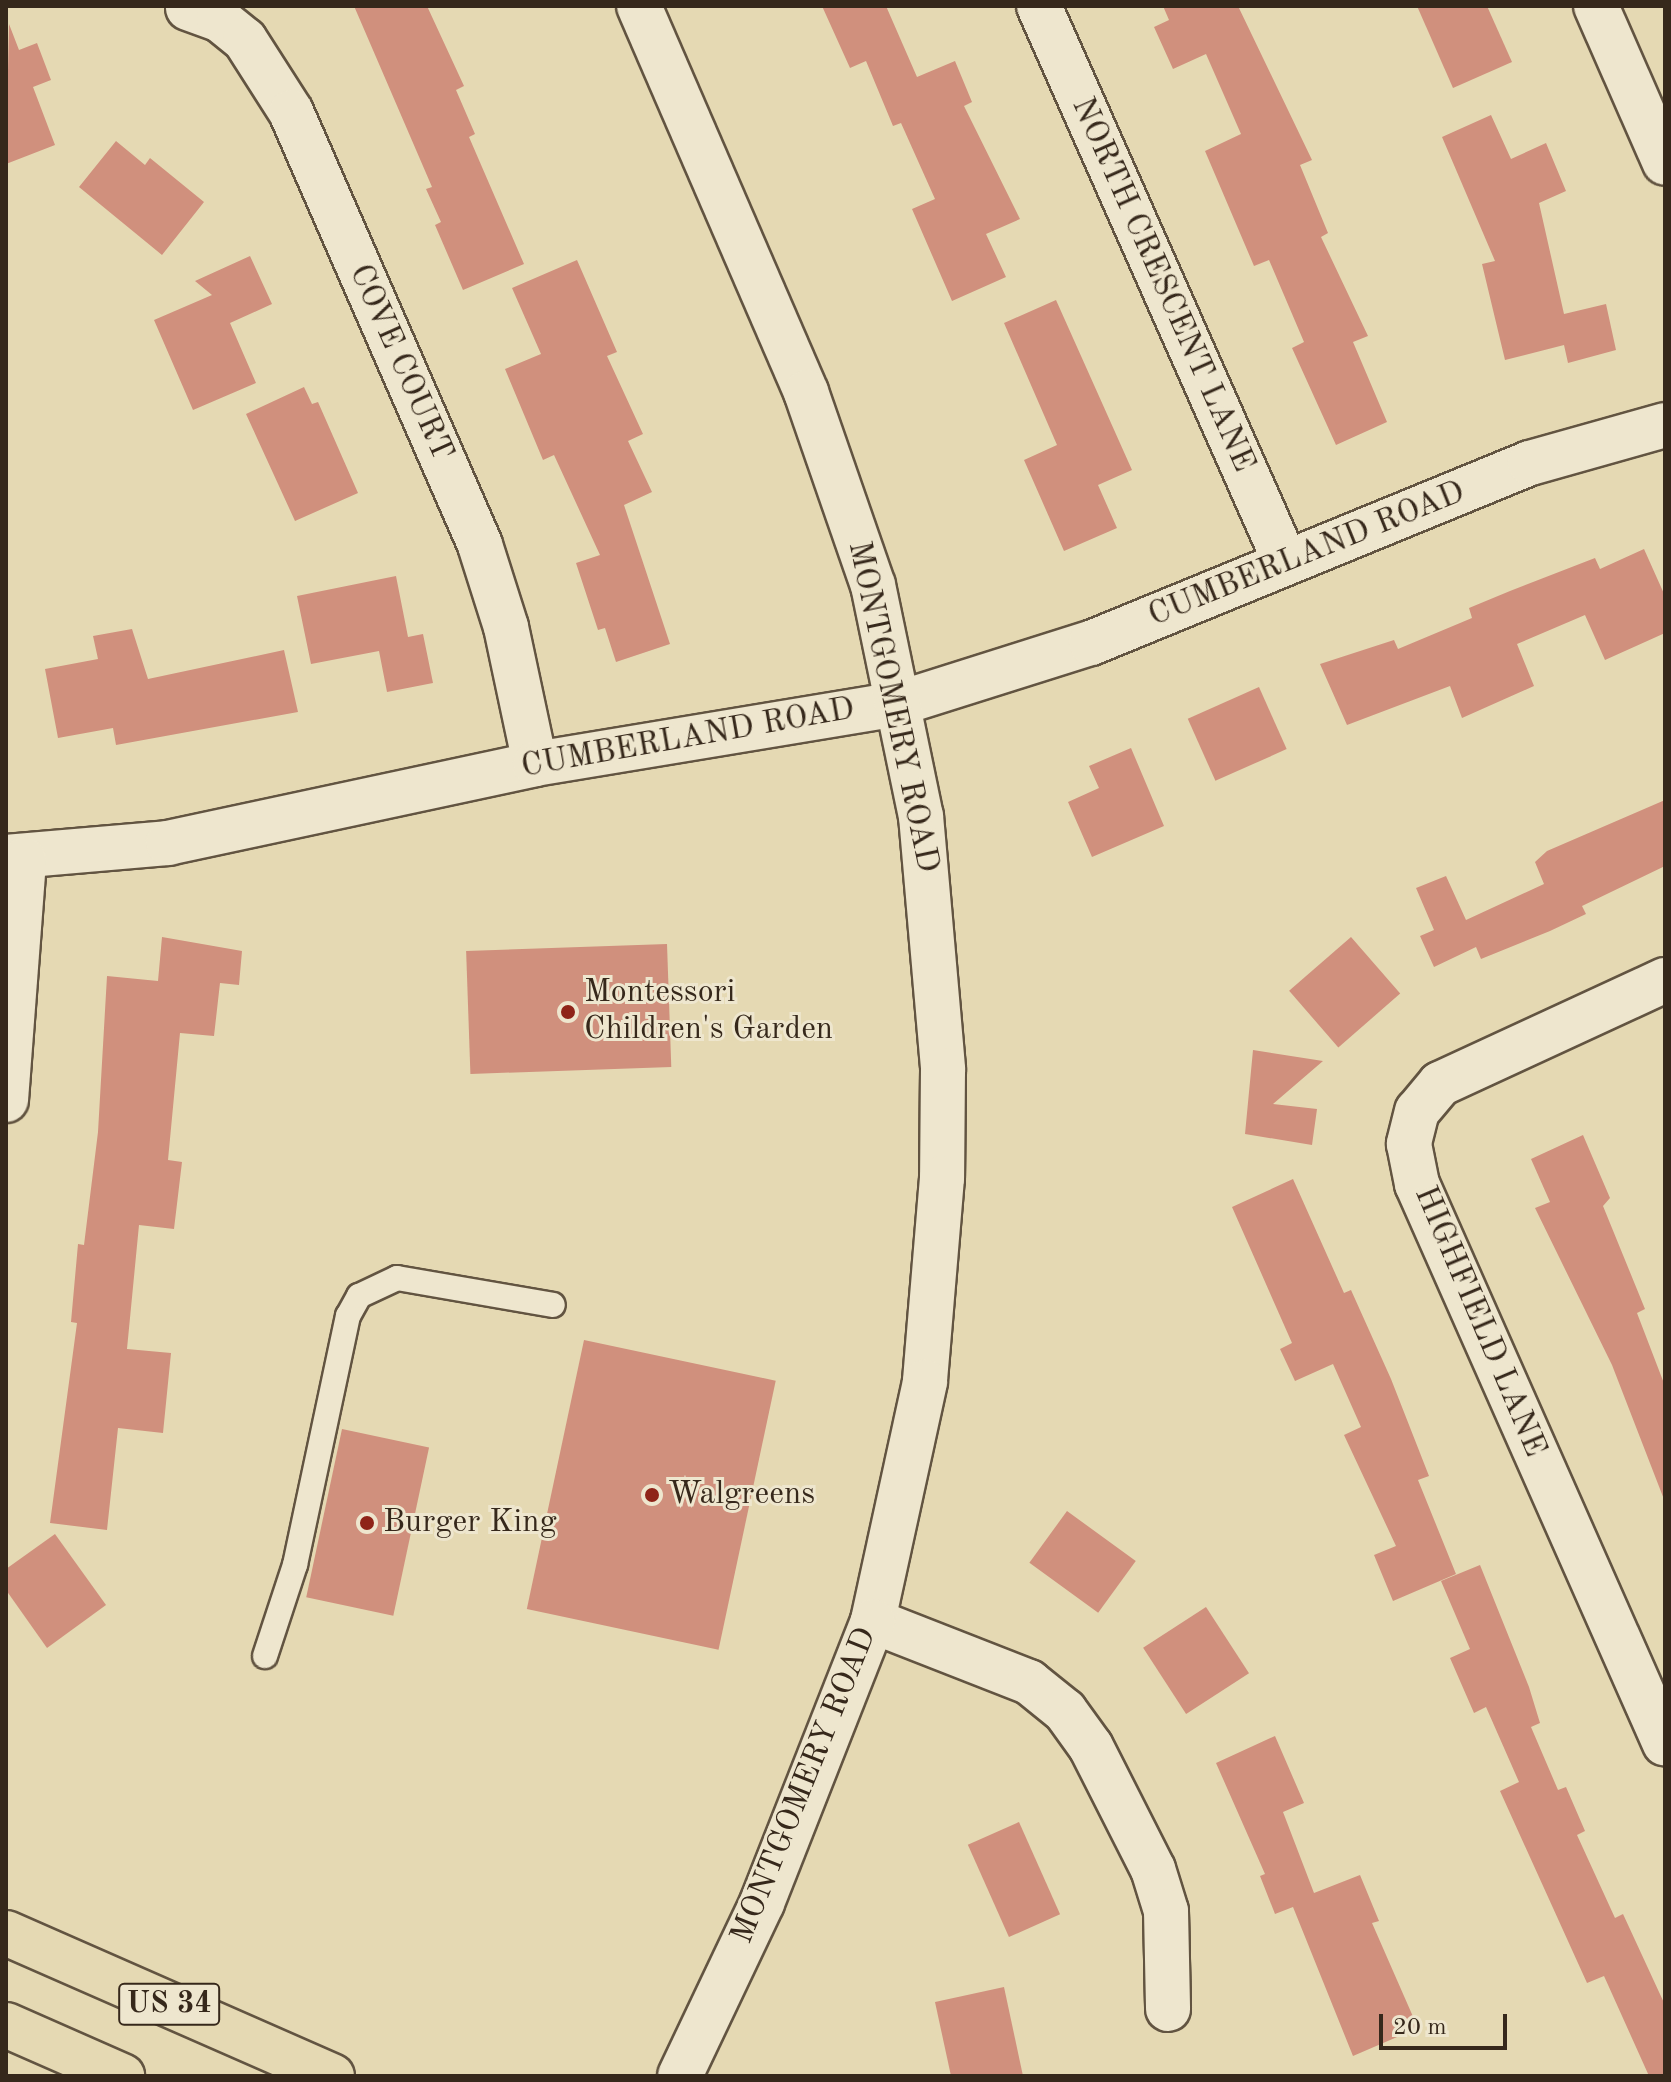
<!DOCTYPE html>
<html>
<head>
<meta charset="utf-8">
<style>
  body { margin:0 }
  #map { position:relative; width:1671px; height:2082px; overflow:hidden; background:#e5d9b3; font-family:"Old Standard TT",serif }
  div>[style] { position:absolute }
  .building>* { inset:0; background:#d0907d; transform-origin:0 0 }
  .roads { filter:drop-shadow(2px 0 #625441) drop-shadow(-2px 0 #625441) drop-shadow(0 2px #625441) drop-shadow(0 -2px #625441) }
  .service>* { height:24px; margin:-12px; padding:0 12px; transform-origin:12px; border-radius:12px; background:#eee6ce }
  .minor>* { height:44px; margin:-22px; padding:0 22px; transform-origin:22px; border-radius:22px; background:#eee6ce }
  .tertiary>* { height:44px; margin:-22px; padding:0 22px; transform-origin:22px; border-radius:22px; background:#eee6ce }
  .primary>* { height:44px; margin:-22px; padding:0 22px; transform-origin:22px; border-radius:22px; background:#e5d9b3 }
  .dots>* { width:22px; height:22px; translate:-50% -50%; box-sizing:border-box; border:4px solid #eee6ce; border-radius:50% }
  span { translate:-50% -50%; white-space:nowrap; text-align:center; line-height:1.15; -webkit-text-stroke:6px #eee6ce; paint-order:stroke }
  .shield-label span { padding:2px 6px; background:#eee6ce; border:2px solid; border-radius:6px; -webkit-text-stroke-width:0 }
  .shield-label { font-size:30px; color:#36281b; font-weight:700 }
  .street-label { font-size:32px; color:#36281b }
  .poi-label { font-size:32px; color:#36281b }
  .left { translate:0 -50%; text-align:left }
  .frame { position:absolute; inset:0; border:8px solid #36281b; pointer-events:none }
  .scale { position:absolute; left:1379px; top:2014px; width:128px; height:36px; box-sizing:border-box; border:4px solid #36281b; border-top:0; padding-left:10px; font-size:24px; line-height:28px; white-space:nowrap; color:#36281b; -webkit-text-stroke:6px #eee6ce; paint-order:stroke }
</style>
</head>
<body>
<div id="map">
  <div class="building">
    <div style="clip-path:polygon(354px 6px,427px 6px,464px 86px,456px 90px,475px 134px,469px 137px,524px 264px,463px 290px,435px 225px,441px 222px,426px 189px,432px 187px)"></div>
    <div style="clip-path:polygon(822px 6px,886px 6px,917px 77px,955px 61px,972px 102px,964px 106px,1020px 219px,986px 234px,1006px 277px,952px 301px,912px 209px,935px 199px,901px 123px,893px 126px,866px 61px,850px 68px)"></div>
    <div style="clip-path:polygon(1163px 6px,1238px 6px,1312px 160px,1300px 165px,1328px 233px,1321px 237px,1368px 336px,1353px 342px,1387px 422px,1336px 445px,1292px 348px,1304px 342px,1269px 260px,1254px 266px,1205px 151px,1241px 134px,1206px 54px,1173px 69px,1154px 27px,1169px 20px)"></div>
    <div style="clip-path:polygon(1417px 6px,1487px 6px,1512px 62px,1453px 88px)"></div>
    <div style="clip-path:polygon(9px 24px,19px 50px,37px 43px,51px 80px,33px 87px,55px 145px,6px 164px)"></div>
    <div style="clip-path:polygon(1491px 115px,1511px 159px,1546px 143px,1566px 191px,1539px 203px,1564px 314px,1606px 304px,1616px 350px,1568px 363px,1564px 345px,1505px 360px,1482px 264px,1495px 261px,1442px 137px)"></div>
    <div style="clip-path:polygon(116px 141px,145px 165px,150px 158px,204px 202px,162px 255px,79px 187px)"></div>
    <div style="clip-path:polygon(250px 256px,272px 304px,230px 323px,256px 383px,193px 410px,154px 320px,212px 295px,195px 281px)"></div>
    <div style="clip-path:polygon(577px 260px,617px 352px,607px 356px,643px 434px,628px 441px,652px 492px,624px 505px,670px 644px,616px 662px,605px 628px,598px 630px,576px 563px,600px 555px,554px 455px,543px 460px,505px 369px,541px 354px,512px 288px)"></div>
    <div style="clip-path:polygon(1056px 300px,1132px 470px,1098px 485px,1117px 528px,1064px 551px,1024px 460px,1057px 445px,1004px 323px)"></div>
    <div style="clip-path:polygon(304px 387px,312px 404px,318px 402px,358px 493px,295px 521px,246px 414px)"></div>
    <div style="clip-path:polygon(1644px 549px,1665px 596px,1665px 633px,1605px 660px,1585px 615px,1517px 644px,1534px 686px,1462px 718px,1450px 686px,1347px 725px,1320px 664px,1394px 640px,1398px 649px,1472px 618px,1469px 608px,1510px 591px,1595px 558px,1600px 569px)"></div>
    <div style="clip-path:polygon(396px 576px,408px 637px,423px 634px,433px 683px,387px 692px,379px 651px,311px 664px,297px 596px)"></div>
    <div style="clip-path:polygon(132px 629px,148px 679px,284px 650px,298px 712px,116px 745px,113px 728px,58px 738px,45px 669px,98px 659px,93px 636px)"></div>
    <div style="left:1259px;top:687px;width:68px;height:78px;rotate:66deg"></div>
    <div style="clip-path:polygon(1131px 748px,1164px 826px,1092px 857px,1068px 802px,1099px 788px,1089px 766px)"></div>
    <div style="clip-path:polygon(1665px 800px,1665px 866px,1582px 906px,1586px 914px,1550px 931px,1481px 959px,1476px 947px,1434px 967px,1420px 936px,1434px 930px,1416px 888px,1446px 876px,1466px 920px,1544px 884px,1535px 862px,1547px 851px)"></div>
    <div style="clip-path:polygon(162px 937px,242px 951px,239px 985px,220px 983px,214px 1036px,180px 1033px,168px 1160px,182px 1162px,174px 1229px,139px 1225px,127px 1349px,171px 1353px,163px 1433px,118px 1428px,107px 1530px,50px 1523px,77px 1323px,71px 1322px,78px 1244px,84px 1245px,98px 1132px,107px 976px,158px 981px)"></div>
    <div style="left:1351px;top:937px;width:75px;height:82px;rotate:49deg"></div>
    <div style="left:667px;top:944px;width:123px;height:201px;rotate:88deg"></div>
    <div style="clip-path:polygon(1253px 1050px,1323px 1061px,1273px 1104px,1317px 1109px,1312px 1145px,1245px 1134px)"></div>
    <div style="clip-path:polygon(1583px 1135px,1610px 1198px,1603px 1206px,1645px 1309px,1637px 1313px,1665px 1386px,1665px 1502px,1612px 1365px,1535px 1208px,1550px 1202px,1531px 1159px)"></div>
    <div style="clip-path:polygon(1293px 1179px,1344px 1293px,1351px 1290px,1391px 1379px,1429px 1476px,1418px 1480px,1456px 1574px,1393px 1601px,1374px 1555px,1396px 1546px,1344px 1435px,1361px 1427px,1333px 1364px,1295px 1381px,1280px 1349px,1292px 1343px,1232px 1207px)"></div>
    <div style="left:584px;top:1340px;width:196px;height:275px;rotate:12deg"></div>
    <div style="left:342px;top:1429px;width:89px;height:172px;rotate:12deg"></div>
    <div style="left:1067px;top:1511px;width:85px;height:64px;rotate:36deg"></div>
    <div style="clip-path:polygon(55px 1534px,106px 1605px,47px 1648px,6px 1590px,6px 1569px)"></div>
    <div style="clip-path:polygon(1480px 1565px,1529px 1687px,1540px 1723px,1531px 1727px,1558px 1790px,1566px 1787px,1585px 1831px,1577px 1835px,1615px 1918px,1623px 1914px,1665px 2005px,1665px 2076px,1649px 2076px,1604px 1976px,1587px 1983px,1500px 1791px,1519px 1782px,1486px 1707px,1474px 1713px,1450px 1658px,1470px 1649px,1441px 1581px)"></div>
    <div style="left:1206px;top:1607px;width:79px;height:75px;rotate:57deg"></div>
    <div style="clip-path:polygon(1275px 1736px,1304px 1803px,1283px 1812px,1314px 1893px,1360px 1875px,1379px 1921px,1372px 1923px,1418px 2028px,1353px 2056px,1293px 1907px,1275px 1914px,1260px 1876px,1265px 1874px,1216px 1763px)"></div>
    <div style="left:1019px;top:1822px;width:101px;height:56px;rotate:66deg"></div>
    <div style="clip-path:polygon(1004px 1987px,1023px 2076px,951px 2076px,935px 2002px)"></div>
  </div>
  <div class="roads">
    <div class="service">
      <div style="left:265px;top:1656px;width:96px;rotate:-71.8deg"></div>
      <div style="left:295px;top:1565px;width:255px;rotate:-78deg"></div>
      <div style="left:348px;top:1316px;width:23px;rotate:-61deg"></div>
      <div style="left:359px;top:1296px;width:42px;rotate:-25.3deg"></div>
      <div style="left:397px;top:1278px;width:158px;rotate:9.8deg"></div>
    </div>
    <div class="minor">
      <div style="left:1039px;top:6px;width:609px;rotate:66.09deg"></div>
      <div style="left:1596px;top:6px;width:171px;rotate:66.3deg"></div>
      <div style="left:188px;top:8px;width:33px;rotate:20deg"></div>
      <div style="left:219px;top:19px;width:33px;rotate:39deg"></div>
      <div style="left:245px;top:40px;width:85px;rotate:57.4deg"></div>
      <div style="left:291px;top:112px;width:472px;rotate:66.4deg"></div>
      <div style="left:480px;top:545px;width:86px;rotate:72.4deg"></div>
      <div style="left:506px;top:627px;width:140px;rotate:78deg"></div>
      <div style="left:6px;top:857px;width:163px;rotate:-4.9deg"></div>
      <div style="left:168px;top:843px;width:375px;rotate:-12.1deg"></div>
      <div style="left:535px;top:764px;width:367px;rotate:-9.4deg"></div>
      <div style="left:897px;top:704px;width:203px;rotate:-17.5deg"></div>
      <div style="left:1091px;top:643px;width:474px;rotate:-22.3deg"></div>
      <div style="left:1530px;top:463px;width:140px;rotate:-15.7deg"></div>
      <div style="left:1665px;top:980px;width:248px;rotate:155.2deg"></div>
      <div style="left:1440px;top:1084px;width:35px;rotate:130deg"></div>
      <div style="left:1417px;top:1111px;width:34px;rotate:104deg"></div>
      <div style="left:1409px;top:1144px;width:41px;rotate:78.7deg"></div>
      <div style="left:1417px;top:1184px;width:612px;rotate:66.11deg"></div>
      <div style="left:6px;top:1100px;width:241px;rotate:-85.7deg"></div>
      <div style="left:873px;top:1621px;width:168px;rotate:21.4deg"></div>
      <div style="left:1029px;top:1682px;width:46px;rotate:38.9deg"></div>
      <div style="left:1065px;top:1711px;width:44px;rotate:54.2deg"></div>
      <div style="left:1091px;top:1747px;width:137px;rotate:63.1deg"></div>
      <div style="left:1153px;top:1869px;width:44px;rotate:72.8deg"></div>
      <div style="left:1166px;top:1911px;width:98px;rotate:88.8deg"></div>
    </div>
    <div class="tertiary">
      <div style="left:639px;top:6px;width:421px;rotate:66.6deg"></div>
      <div style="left:806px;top:392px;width:204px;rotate:70.9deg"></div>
      <div style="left:873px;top:585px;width:236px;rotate:78.3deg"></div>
      <div style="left:921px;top:816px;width:255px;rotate:85deg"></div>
      <div style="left:943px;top:1070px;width:108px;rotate:90.5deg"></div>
      <div style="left:942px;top:1178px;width:205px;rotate:94.8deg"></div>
      <div style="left:925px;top:1382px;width:245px;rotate:102.3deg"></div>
      <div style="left:873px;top:1621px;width:303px;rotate:111.5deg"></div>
      <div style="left:762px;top:1903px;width:191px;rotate:115.4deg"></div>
    </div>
    <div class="primary">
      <div style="left:6px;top:1933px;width:356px;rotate:23.7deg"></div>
      <div style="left:6px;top:2025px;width:127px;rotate:23.7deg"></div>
    </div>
  </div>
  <div class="dots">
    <div style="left:568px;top:1012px;background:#8f2418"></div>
    <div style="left:652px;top:1495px;background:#8f2418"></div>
    <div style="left:367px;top:1523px;background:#8f2418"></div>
  </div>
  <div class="shield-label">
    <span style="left:169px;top:2004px">US 34</span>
  </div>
  <div class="street-label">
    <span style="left:1162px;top:285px;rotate:66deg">NORTH CRESCENT LANE</span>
    <span style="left:400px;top:363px;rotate:66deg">COVE COURT</span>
    <span style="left:1307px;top:555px;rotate:-22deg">CUMBERLAND ROAD</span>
    <span style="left:892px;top:707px;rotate:78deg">MONTGOMERY ROAD</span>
    <span style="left:688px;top:739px;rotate:-10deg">CUMBERLAND ROAD</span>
    <span style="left:1479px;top:1322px;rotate:67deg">HIGHFIELD LANE</span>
    <span style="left:805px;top:1786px;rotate:-68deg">MONTGOMERY ROAD</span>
  </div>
  <div class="poi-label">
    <span class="left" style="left:584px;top:1012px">Montessori<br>Children's Garden</span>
    <span class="left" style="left:668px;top:1495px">Walgreens</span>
    <span class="left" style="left:383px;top:1523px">Burger King</span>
  </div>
  <div class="frame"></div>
  <div class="scale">20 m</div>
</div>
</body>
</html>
